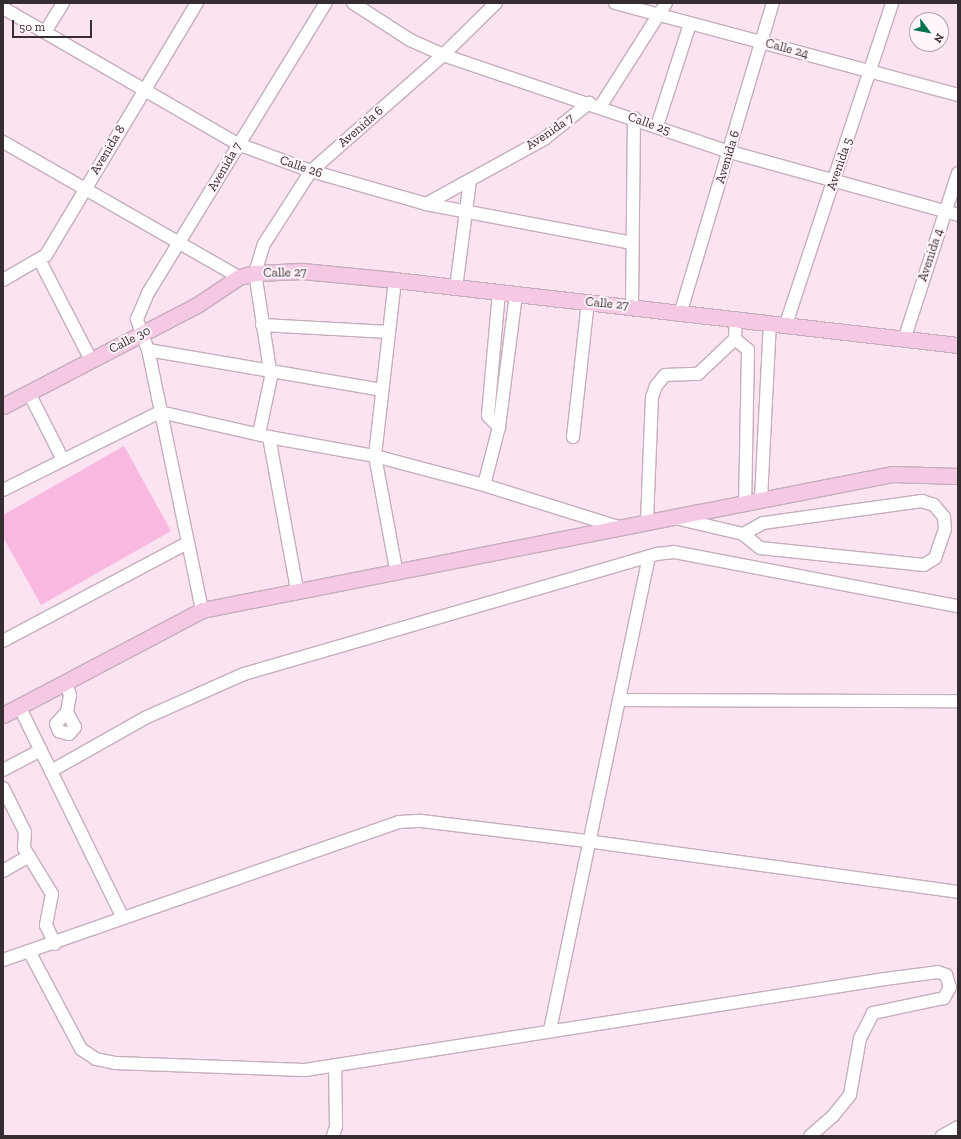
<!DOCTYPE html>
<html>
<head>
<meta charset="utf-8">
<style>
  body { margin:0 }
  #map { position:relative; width:961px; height:1139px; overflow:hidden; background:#fbe3f1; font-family:"Zilla Slab",serif }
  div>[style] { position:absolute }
  .green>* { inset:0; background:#f8b8e0 }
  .roads { filter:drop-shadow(1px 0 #c5aebc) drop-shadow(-1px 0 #c5aebc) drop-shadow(0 1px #c5aebc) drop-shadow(0 -1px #c5aebc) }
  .minor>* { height:12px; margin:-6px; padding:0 6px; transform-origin:6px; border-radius:6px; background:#fff }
  .major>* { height:15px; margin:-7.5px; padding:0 7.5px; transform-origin:7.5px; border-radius:7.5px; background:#f5c8e4 }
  span { translate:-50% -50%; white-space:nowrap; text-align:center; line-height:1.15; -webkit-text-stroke:4px #fff5fa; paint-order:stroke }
  .street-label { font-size:13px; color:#362d33 }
  .frame { position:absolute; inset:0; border:4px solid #362d33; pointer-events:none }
  .north { position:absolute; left:909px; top:12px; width:40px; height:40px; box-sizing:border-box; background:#fff5fa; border:1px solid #afa5aa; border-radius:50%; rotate:122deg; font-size:11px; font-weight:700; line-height:16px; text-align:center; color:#362d33 }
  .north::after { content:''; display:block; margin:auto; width:14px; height:18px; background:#02734d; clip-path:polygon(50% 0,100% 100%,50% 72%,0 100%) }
  .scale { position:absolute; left:12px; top:20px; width:80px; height:18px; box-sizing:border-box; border:2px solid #362d33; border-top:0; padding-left:5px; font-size:12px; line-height:14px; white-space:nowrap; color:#362d33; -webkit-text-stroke:3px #fff5fa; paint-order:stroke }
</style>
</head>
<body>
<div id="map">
  <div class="green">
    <div style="clip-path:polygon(124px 446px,171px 531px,41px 605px,3px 537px,3px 515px)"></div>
  </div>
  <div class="roads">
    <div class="minor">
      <div style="left:353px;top:3px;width:68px;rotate:33deg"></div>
      <div style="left:410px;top:40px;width:36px;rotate:24deg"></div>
      <div style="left:443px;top:55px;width:303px;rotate:18.7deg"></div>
      <div style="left:730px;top:152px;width:237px;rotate:15.4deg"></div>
      <div style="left:615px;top:3px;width:355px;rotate:15deg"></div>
      <div style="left:3px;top:8px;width:272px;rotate:30.1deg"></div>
      <div style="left:238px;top:144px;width:78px;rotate:20.3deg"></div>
      <div style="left:311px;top:171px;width:120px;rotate:16deg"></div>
      <div style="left:426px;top:204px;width:210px;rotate:10.7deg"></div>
      <div style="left:45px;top:32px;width:34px;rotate:-58deg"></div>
      <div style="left:600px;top:107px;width:123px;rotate:-57.6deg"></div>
      <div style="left:657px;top:126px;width:107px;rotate:-72.1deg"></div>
      <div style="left:3px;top:142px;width:272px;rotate:29.8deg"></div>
      <div style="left:426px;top:204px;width:135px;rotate:-28.8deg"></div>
      <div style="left:544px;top:139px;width:58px;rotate:-38.7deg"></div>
      <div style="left:40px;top:261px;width:111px;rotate:62.7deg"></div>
      <div style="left:3px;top:280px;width:50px;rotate:-30.2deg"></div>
      <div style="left:46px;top:255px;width:294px;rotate:-59.1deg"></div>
      <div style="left:395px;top:280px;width:177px;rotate:96.5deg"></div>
      <div style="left:375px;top:456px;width:115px;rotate:79.5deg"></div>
      <div style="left:456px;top:288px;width:109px;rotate:-82.6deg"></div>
      <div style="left:499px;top:292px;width:124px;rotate:95.1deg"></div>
      <div style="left:488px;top:416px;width:16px;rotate:45deg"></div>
      <div style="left:632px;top:306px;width:188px;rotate:-89.4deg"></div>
      <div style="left:681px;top:311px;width:321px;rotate:-73.4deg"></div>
      <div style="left:736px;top:318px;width:21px;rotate:93deg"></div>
      <div style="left:735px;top:339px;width:17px;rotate:40deg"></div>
      <div style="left:748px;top:350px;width:153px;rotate:91.1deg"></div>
      <div style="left:786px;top:324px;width:338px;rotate:-71.7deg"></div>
      <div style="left:262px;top:325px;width:127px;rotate:3.2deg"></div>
      <div style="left:905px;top:337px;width:172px;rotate:-72.1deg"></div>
      <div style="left:148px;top:350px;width:237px;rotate:9.7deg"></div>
      <div style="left:29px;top:393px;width:73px;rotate:63.1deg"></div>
      <div style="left:259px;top:434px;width:58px;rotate:-78.1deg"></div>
      <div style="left:271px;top:377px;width:105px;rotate:-98.7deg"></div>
      <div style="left:255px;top:273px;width:30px;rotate:-73deg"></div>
      <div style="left:264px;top:244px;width:87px;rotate:-57.2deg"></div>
      <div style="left:311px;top:171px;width:176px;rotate:-41.3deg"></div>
      <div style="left:443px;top:55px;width:74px;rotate:-44.5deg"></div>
      <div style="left:269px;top:437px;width:155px;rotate:79.6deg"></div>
      <div style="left:573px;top:437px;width:136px;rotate:-83.7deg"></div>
      <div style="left:484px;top:485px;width:60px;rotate:-75.5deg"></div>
      <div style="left:499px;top:427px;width:134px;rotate:-82.7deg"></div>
      <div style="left:3px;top:490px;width:175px;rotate:-26.4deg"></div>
      <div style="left:160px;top:412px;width:112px;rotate:12.9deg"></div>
      <div style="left:269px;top:437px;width:108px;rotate:10.2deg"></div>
      <div style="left:375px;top:456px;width:113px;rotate:14.9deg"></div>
      <div style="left:484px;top:485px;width:144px;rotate:17.4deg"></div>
      <div style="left:761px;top:499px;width:176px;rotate:-87.1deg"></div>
      <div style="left:675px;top:518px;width:70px;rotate:13.2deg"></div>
      <div style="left:743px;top:534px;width:22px;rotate:39deg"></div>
      <div style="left:760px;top:548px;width:165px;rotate:5.9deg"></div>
      <div style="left:924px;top:565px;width:13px;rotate:-32deg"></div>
      <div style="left:935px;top:558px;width:31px;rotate:-71deg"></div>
      <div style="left:945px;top:529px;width:12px;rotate:-95deg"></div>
      <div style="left:944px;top:517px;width:16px;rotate:-130deg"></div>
      <div style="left:934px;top:505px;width:13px;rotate:-162deg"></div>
      <div style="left:922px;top:501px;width:161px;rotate:172.1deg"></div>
      <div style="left:763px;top:523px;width:23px;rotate:151deg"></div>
      <div style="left:647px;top:521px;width:124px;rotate:-87.7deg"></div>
      <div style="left:652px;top:397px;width:12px;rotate:-70deg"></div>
      <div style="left:656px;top:386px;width:14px;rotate:-51deg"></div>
      <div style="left:665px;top:375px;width:33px;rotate:-2deg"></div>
      <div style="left:698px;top:374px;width:51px;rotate:-43.4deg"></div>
      <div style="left:202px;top:610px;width:266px;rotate:-101.7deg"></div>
      <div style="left:148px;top:350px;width:33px;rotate:-110deg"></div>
      <div style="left:137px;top:319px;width:28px;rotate:-67deg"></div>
      <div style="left:148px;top:293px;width:340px;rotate:-58.5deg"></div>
      <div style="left:3px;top:641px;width:208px;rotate:-28deg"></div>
      <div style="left:66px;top:684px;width:12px;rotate:70deg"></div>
      <div style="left:70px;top:695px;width:17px;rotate:100deg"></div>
      <div style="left:67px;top:712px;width:16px;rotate:133deg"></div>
      <div style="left:56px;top:724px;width:8px;rotate:67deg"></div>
      <div style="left:59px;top:731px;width:10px;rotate:17deg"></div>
      <div style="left:69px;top:734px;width:9px;rotate:-49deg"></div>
      <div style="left:75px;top:727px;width:17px;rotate:-118deg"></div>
      <div style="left:619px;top:700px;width:339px;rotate:0.2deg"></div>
      <div style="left:19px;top:706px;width:236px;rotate:63.9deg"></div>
      <div style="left:3px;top:770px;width:43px;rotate:-27.8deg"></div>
      <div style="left:51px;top:771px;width:110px;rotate:-29.4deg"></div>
      <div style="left:147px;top:717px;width:106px;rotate:-23.9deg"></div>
      <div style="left:244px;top:674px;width:429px;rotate:-16.2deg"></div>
      <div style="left:656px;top:554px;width:18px;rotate:-6deg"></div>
      <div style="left:674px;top:552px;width:289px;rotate:10.8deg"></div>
      <div style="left:3px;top:788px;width:49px;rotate:63.4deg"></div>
      <div style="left:25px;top:832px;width:16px;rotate:94deg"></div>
      <div style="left:24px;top:848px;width:54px;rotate:58.7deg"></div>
      <div style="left:52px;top:894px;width:32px;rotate:101deg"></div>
      <div style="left:46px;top:925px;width:21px;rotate:65deg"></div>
      <div style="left:3px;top:871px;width:30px;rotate:-30deg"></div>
      <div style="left:30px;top:953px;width:109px;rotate:62deg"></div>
      <div style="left:81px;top:1049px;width:18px;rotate:34deg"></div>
      <div style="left:96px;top:1059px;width:19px;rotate:12deg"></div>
      <div style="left:115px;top:1063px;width:190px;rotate:2.1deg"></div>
      <div style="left:305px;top:1070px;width:587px;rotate:-8.92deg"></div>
      <div style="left:885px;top:979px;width:53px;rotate:-7.5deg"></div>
      <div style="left:938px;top:972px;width:9px;rotate:21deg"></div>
      <div style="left:946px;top:975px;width:13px;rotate:72deg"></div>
      <div style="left:950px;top:987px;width:13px;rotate:119deg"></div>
      <div style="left:944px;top:998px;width:73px;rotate:168.1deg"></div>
      <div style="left:873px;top:1013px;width:28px;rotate:117deg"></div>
      <div style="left:860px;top:1038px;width:58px;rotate:100deg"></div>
      <div style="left:850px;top:1095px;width:27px;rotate:129deg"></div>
      <div style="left:833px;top:1116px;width:30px;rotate:139deg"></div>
      <div style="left:3px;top:960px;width:419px;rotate:-19.2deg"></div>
      <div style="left:399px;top:822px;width:22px;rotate:-3deg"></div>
      <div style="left:421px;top:821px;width:167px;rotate:6.9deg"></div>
      <div style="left:587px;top:841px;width:374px;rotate:7.8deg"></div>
      <div style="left:550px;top:1030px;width:484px;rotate:-78.2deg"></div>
      <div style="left:333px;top:1136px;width:10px;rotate:-73deg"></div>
      <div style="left:336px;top:1126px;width:61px;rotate:-90.9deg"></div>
      <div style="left:942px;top:1136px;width:18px;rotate:-29deg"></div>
    </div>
    <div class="major">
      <div style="left:3px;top:406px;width:219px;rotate:-27.5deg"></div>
      <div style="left:197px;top:305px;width:50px;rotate:-33.7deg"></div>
      <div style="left:239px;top:277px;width:16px;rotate:-14deg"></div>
      <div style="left:255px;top:273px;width:47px;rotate:-2.4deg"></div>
      <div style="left:302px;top:271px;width:93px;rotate:5.5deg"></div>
      <div style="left:395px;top:280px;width:567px;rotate:6.59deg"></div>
      <div style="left:3px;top:715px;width:225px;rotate:-27.8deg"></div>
      <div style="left:202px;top:610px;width:703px;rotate:-11.15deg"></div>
      <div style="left:892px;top:474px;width:66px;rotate:1.7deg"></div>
    </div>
  </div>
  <div class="street-label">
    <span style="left:787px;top:49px;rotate:15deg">Calle 24</span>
    <span style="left:649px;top:124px;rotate:20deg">Calle 25</span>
    <span style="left:361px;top:127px;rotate:-41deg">Avenida 6</span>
    <span style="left:550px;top:132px;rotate:-34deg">Avenida 7</span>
    <span style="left:108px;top:150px;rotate:-59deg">Avenida 8</span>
    <span style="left:728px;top:157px;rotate:-73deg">Avenida 6</span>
    <span style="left:840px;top:164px;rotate:-71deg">Avenida 5</span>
    <span style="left:225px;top:167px;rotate:-60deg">Avenida 7</span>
    <span style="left:301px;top:167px;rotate:19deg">Calle 26</span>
    <span style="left:931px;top:255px;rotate:-72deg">Avenida 4</span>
    <span style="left:285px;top:273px;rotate:-1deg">Calle 27</span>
    <span style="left:607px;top:304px;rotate:5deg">Calle 27</span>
    <span style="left:130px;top:340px;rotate:-27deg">Calle 30</span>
  </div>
  <div class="frame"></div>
  <div class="north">N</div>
  <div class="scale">50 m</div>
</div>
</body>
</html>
